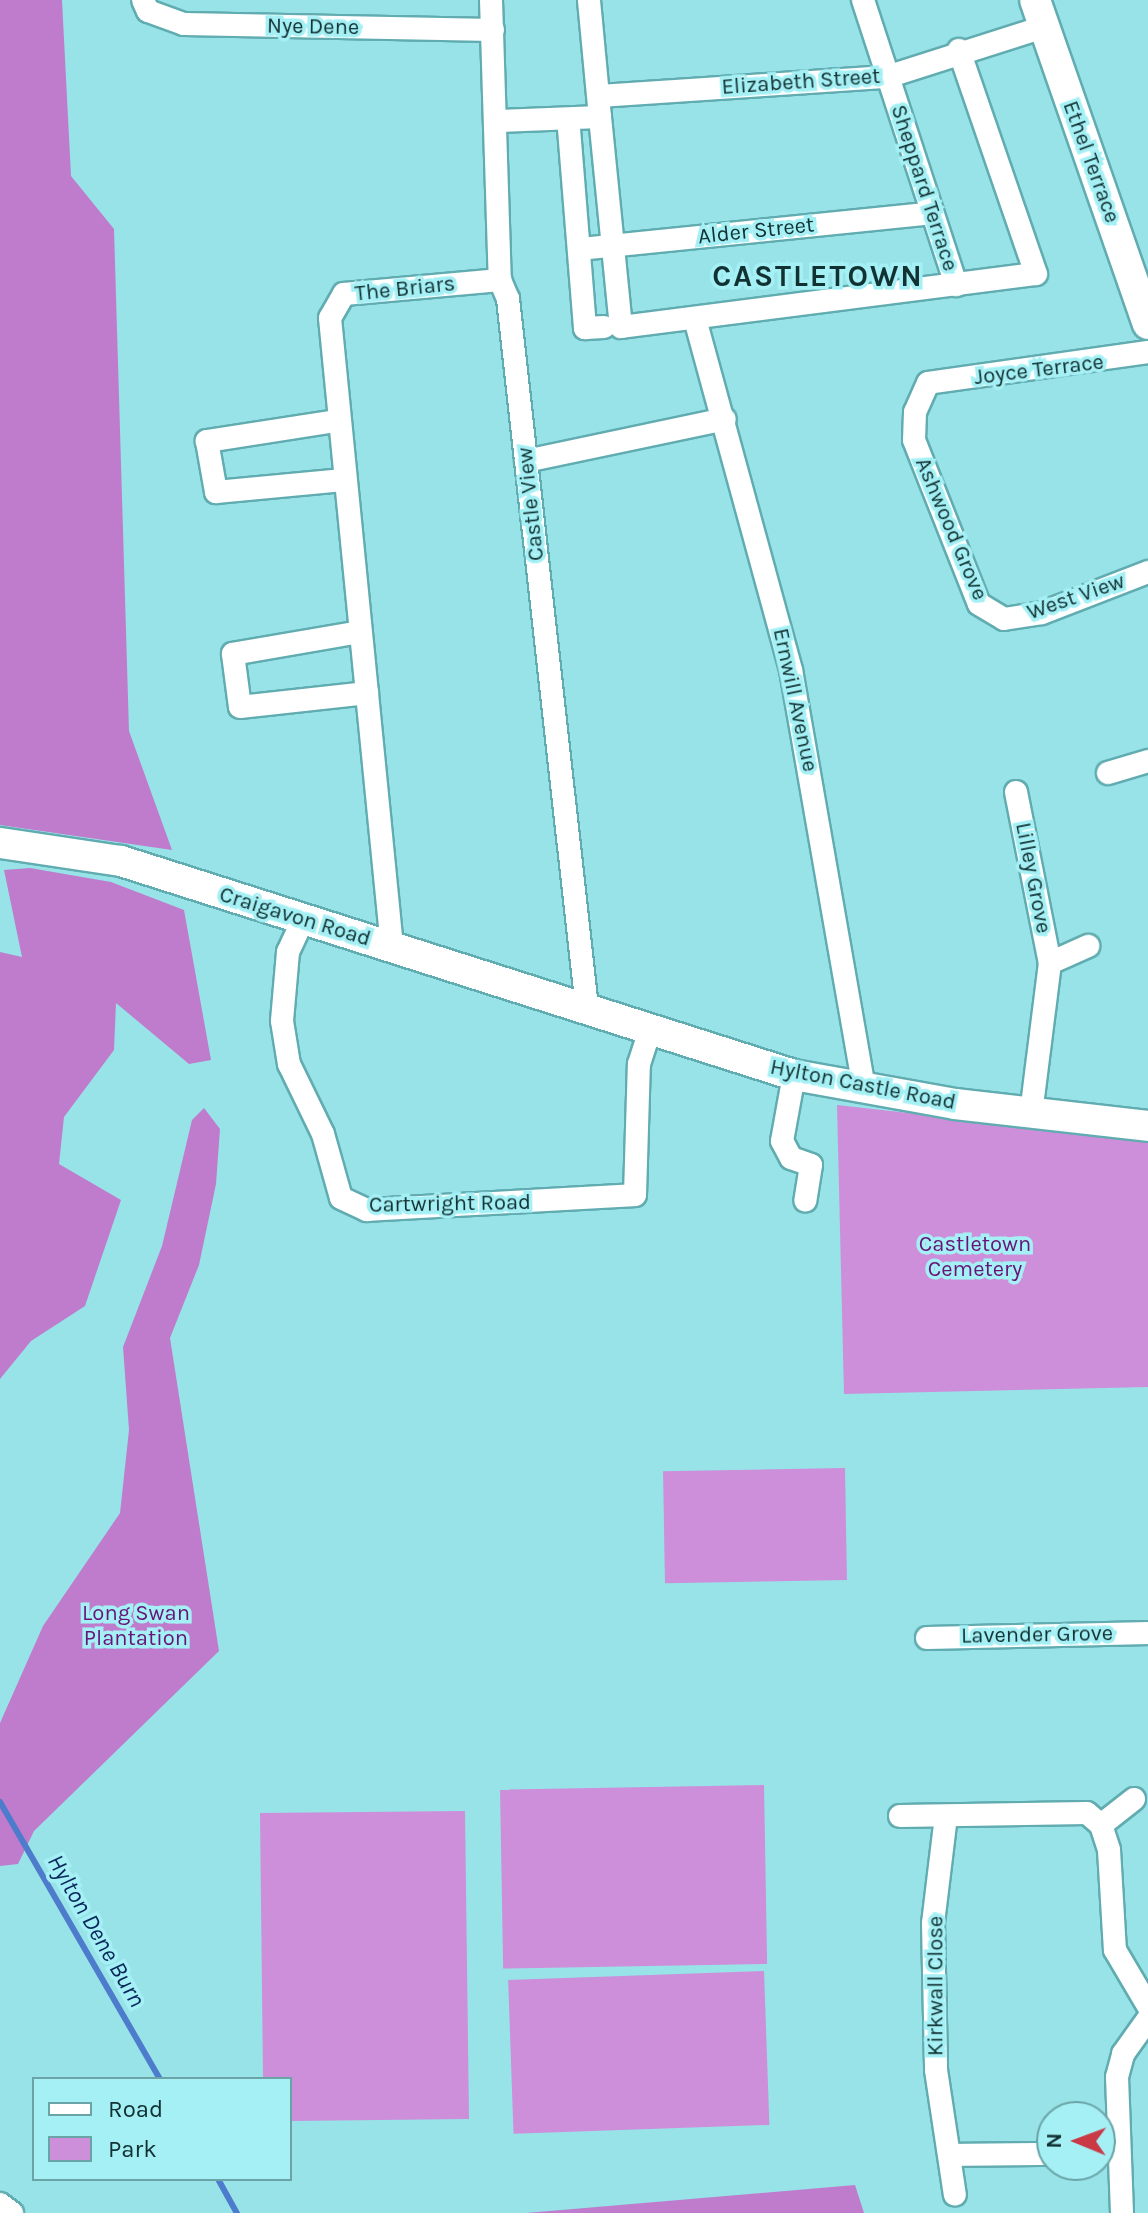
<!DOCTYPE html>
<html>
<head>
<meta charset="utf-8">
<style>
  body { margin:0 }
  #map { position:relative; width:1148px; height:2213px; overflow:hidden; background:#98e3e7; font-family:Karla,sans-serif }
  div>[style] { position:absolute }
  .green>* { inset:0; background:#cd8eda; transform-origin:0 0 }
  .forest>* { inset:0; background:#bf7ccd }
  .stream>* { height:6px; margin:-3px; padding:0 3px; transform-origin:3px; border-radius:3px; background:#4d7ccd }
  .roads { filter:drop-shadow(2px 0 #61acb0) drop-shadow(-2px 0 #61acb0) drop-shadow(0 2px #61acb0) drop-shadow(0 -2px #61acb0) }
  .street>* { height:22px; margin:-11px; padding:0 11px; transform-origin:11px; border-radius:11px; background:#fff }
  .secondary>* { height:30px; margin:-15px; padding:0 15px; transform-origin:15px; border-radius:15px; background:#fff }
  span { translate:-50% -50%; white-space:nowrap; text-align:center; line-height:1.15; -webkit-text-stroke:7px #a5f0f5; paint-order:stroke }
  .street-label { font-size:22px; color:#113132 }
  .park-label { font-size:22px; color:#671377 }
  .water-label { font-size:24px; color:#09275b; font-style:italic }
  .district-label { font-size:30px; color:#113132; font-weight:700; letter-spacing:2px }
  .legend { position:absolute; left:32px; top:2077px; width:260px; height:104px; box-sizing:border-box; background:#a5f0f5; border:2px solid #6aa4a7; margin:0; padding:10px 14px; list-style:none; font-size:24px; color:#113132 }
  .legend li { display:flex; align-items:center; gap:16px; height:40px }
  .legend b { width:40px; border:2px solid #6aa4a7 }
  .north { position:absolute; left:1036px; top:2101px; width:80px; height:80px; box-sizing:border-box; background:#a5f0f5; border:2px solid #6aa4a7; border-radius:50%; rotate:271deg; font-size:22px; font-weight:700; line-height:32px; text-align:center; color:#113132 }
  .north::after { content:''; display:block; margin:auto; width:28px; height:36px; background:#ca3a46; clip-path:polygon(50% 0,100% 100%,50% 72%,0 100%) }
</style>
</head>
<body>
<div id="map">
  <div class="green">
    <div style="clip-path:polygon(837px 1105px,1148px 1140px,1148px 1387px,844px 1394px)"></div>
    <div style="left:845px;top:1468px;width:112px;height:182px;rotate:89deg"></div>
    <div style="left:764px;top:1785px;width:179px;height:264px;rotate:89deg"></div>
    <div style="clip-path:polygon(465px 1811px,469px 2119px,290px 2121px,290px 2079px,263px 2079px,260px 1813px)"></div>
    <div style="left:764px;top:1971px;width:154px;height:256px;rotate:88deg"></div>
  </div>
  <div class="forest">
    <div style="clip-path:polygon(0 0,62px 0,71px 176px,114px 229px,129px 731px,172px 850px,0 825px)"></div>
    <div style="clip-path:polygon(30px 868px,111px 882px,184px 910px,211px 1060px,189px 1064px,116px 1003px,114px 1050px,64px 1117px,59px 1164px,121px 1200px,85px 1306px,31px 1341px,0 1379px,0 952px,22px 957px,4px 870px)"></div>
    <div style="clip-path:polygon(204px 1108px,220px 1129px,216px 1184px,199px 1265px,170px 1338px,219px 1651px,34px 1831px,18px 1864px,0 1866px,0 1723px,43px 1626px,120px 1513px,129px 1430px,123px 1347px,162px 1246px,192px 1120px)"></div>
    <div style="clip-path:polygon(855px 2185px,864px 2213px,526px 2213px)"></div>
  </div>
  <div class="stream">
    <div style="left:0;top:1802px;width:320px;rotate:60deg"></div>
    <div style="left:218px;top:2179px;width:39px;rotate:61deg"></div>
  </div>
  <div class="roads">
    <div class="street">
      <div style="left:143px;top:0;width:12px;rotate:66deg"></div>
      <div style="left:148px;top:11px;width:38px;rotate:20deg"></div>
      <div style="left:184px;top:24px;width:309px;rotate:1.1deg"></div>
      <div style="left:491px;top:0;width:280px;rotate:88.2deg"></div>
      <div style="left:500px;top:280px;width:21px;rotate:67deg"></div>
      <div style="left:508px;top:299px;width:713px;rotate:83.64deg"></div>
      <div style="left:863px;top:0;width:300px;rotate:71.9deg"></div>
      <div style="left:599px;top:96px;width:289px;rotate:-3.8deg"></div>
      <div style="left:887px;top:77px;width:165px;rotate:-17.7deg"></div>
      <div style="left:600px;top:117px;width:211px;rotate:84.3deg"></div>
      <div style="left:621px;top:327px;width:418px;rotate:-7.3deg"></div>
      <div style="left:1036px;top:274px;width:237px;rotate:-109deg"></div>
      <div style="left:499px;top:121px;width:101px;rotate:-2.3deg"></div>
      <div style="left:600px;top:117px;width:118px;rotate:-95.4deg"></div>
      <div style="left:569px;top:129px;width:200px;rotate:85.4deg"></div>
      <div style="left:585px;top:328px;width:19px;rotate:-3deg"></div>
      <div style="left:580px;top:249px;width:354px;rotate:-5.8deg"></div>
      <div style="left:695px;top:319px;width:364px;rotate:74.7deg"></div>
      <div style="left:791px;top:670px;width:423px;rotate:80.1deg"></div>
      <div style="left:1148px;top:352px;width:222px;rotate:172deg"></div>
      <div style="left:928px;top:383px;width:32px;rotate:114deg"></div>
      <div style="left:915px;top:412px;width:28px;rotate:92deg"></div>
      <div style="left:914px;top:440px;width:176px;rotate:68.4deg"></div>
      <div style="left:979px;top:604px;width:29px;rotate:31deg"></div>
      <div style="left:1004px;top:619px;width:38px;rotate:-9deg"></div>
      <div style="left:1042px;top:613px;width:114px;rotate:-21.1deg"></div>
      <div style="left:336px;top:421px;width:131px;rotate:171.2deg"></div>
      <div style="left:207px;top:441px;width:52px;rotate:80deg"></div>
      <div style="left:216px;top:492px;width:128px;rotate:-5.4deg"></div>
      <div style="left:526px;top:461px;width:203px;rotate:-11.9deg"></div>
      <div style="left:360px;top:632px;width:129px;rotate:170.2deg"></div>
      <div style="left:233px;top:654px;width:53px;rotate:82.5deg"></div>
      <div style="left:240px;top:707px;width:128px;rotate:-6.3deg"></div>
      <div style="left:1108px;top:773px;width:42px;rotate:-16.7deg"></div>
      <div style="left:1016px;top:792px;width:174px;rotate:78.8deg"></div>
      <div style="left:1050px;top:963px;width:152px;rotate:97.2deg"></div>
      <div style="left:302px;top:922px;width:33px;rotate:115deg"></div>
      <div style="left:288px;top:952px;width:69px;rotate:95deg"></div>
      <div style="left:282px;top:1021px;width:44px;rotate:80.8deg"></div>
      <div style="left:289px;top:1064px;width:78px;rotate:64.1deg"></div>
      <div style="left:323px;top:1134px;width:66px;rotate:74.3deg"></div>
      <div style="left:341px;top:1198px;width:29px;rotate:25deg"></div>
      <div style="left:367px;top:1210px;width:268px;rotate:-3.2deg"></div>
      <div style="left:635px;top:1195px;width:131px;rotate:-88.3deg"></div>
      <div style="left:639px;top:1064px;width:35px;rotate:-72deg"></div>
      <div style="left:392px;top:947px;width:632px;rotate:-95.63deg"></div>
      <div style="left:330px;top:318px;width:28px;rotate:-60deg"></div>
      <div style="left:344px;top:294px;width:157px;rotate:-5.1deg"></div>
      <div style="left:1050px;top:963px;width:42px;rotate:-24.1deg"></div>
      <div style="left:794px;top:1075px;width:67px;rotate:100.3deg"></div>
      <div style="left:782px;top:1141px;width:19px;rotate:62deg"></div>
      <div style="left:791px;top:1158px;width:21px;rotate:19deg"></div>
      <div style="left:811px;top:1165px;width:36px;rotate:99deg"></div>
      <div style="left:927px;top:1638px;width:221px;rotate:-1.3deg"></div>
      <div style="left:900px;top:1816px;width:187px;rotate:-0.9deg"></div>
      <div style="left:1087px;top:1813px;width:18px;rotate:41deg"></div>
      <div style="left:1101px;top:1825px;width:26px;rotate:72deg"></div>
      <div style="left:1109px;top:1850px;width:100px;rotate:86.6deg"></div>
      <div style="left:1115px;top:1950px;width:65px;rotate:59.5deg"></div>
      <div style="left:946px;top:1816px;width:108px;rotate:96.9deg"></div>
      <div style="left:933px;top:1923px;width:147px;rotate:88.8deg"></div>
      <div style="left:936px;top:2070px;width:126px;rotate:81.4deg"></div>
      <div style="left:1101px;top:1825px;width:42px;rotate:-38.2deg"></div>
      <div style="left:954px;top:2155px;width:98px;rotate:-0.6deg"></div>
      <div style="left:0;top:2204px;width:15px;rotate:37deg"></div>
      <div style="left:1122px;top:2213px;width:136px;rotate:-92.1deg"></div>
      <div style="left:1117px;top:2077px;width:24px;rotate:-75deg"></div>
      <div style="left:1123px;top:2054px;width:43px;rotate:-54.5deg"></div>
    </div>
    <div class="secondary">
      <div style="left:1035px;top:0;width:343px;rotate:70.8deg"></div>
      <div style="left:0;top:843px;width:122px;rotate:8.5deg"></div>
      <div style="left:121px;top:861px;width:706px;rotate:17.64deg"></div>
      <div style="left:794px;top:1075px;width:164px;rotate:10.2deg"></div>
      <div style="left:955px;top:1104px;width:194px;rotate:6.5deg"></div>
    </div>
  </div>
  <div class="street-label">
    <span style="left:313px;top:27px;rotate:1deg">Nye Dene</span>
    <span style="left:801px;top:82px;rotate:-4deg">Elizabeth Street</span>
    <span style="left:1091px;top:162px;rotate:70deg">Ethel Terrace</span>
    <span style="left:924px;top:188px;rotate:72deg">Sheppard Terrace</span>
    <span style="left:756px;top:231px;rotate:-6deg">Alder Street</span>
    <span style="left:405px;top:289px;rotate:-6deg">The Briars</span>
    <span style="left:1039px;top:370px;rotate:-7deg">Joyce Terrace</span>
    <span style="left:531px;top:504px;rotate:-96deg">Castle View</span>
    <span style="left:951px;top:529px;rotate:67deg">Ashwood Grove</span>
    <span style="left:1076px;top:597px;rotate:-19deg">West View</span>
    <span style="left:795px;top:700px;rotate:78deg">Ernwill Avenue</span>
    <span style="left:1033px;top:878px;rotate:79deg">Lilley Grove</span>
    <span style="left:295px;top:917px;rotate:17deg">Craigavon Road</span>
    <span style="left:863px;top:1085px;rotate:11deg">Hylton Castle Road</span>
    <span style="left:450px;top:1204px;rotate:-1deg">Cartwright Road</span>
    <span style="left:1037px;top:1635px;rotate:-1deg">Lavender Grove</span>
    <span style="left:936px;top:1986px;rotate:-90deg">Kirkwall Close</span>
  </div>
  <div class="park-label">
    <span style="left:975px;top:1257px">Castletown<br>Cemetery</span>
    <span style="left:136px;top:1626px">Long Swan<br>Plantation</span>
  </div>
  <div class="water-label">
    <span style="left:96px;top:1931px;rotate:60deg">Hylton Dene Burn</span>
  </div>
  <div class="district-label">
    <span style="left:818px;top:276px">CASTLETOWN</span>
  </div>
  <ul class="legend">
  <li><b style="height:10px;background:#fff"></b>Road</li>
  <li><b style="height:22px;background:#cd8eda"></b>Park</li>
  </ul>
  <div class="north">N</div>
</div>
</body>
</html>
